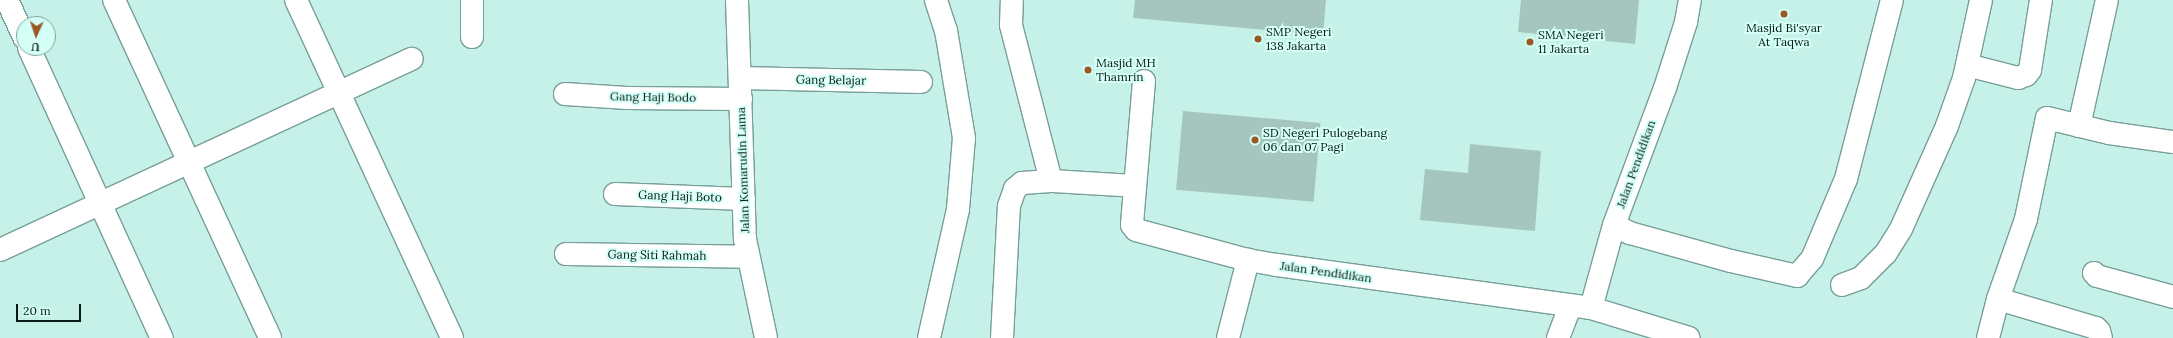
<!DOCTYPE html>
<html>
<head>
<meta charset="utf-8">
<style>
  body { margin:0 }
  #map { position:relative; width:2173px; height:338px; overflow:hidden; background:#c6f1e9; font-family:Lora,serif }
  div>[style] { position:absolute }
  .green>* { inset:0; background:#a4c6bf; transform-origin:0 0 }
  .roads { filter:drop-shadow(1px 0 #769f98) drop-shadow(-1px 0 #769f98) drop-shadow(0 1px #769f98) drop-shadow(0 -1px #769f98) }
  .minor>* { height:22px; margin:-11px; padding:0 11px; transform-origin:11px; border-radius:11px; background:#fff }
  .dots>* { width:11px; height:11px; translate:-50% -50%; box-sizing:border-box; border:2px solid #d3fff6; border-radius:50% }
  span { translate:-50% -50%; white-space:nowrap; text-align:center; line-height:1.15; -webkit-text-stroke:4px #d3fff6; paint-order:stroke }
  .poi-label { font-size:12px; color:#091916 }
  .left { translate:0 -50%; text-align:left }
  .street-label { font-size:12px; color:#091916 }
  .north { position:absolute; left:16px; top:16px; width:40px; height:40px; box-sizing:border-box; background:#d3fff6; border:1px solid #82a39c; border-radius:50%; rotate:183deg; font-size:11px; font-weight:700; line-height:16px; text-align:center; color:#091916 }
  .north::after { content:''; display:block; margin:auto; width:14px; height:18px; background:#995823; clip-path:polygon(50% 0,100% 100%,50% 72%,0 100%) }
  .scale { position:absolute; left:16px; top:304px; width:65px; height:18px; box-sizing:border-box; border:2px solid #091916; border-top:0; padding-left:5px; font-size:12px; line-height:14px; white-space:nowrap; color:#091916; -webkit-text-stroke:3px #d3fff6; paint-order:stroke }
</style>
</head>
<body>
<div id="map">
  <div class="green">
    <div style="clip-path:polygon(1135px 0,1326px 0,1323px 35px,1133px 18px)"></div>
    <div style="clip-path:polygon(1521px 0,1639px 0,1635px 44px,1518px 32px)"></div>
    <div style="left:1183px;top:111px;width:138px;height:79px;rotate:5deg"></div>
    <div style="clip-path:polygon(1470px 144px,1541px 151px,1535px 231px,1420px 220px,1425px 169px,1468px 173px)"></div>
  </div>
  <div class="roads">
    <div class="minor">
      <div style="left:7px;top:0;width:41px;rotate:65.3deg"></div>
      <div style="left:114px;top:0;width:372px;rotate:65.2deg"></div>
      <div style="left:296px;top:0;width:372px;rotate:65.2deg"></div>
      <div style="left:737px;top:0;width:239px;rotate:88.1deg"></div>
      <div style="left:745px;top:239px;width:101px;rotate:78deg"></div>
      <div style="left:472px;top:37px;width:37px;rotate:-90deg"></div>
      <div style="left:29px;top:48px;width:319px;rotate:65.4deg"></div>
      <div style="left:1967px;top:65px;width:53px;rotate:14.3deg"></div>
      <div style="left:2018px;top:78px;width:9px;rotate:-21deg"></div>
      <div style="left:2026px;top:75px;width:6px;rotate:-51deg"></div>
      <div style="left:2030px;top:70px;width:71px;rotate:-81.1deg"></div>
      <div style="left:740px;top:78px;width:181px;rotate:1.3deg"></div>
      <div style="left:1144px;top:81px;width:144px;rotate:94.8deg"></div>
      <div style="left:1132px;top:225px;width:6px;rotate:51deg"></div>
      <div style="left:1136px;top:230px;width:116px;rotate:15deg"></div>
      <div style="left:1248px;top:260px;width:29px;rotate:10deg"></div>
      <div style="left:1277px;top:265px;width:317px;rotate:7.8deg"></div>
      <div style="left:1591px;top:308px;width:102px;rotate:17deg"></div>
      <div style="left:565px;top:94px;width:62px;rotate:3.7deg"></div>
      <div style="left:627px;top:98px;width:114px;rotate:0.5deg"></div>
      <div style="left:2079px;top:126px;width:129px;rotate:-77.5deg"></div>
      <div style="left:1051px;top:181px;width:84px;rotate:3.4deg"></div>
      <div style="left:615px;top:194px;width:129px;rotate:2.2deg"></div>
      <div style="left:1614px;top:225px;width:18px;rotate:27deg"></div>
      <div style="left:1630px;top:233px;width:105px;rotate:15.5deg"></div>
      <div style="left:1731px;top:261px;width:68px;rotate:12.8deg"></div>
      <div style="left:1797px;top:276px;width:23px;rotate:-49deg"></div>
      <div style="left:1812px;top:259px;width:87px;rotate:-67deg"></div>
      <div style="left:1846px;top:179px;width:185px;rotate:-75.6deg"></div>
      <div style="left:0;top:250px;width:454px;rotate:-24.9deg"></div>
      <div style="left:566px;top:254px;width:182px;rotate:0.9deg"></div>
      <div style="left:2094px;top:273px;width:4px;rotate:45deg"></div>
      <div style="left:2097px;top:276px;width:79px;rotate:15.4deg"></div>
      <div style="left:1842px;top:285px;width:20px;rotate:-20deg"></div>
      <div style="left:1861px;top:278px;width:35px;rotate:-45deg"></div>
      <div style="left:1886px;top:253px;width:28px;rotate:-58deg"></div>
      <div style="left:1901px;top:229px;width:113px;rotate:-65.9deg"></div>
      <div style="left:1947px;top:126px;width:51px;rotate:-70.5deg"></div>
      <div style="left:1964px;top:78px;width:80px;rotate:-77.7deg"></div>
      <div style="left:1998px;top:299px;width:102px;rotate:16.5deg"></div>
      <div style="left:2096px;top:328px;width:4px;rotate:45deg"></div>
      <div style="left:2099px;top:331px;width:7px;rotate:74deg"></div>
      <div style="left:1591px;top:308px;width:86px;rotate:-74.5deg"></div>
      <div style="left:1614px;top:225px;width:146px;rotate:-69.6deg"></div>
      <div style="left:1665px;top:88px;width:69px;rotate:-72.3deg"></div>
      <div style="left:1686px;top:22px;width:22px;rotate:-80deg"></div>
      <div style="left:929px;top:338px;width:132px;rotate:-77.3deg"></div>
      <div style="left:958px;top:209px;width:71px;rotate:-85.2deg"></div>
      <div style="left:964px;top:138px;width:109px;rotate:-99.5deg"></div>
      <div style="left:946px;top:31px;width:33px;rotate:-108deg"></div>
      <div style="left:1002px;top:338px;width:132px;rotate:-87deg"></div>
      <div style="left:1009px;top:206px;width:18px;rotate:-71deg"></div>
      <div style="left:1015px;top:189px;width:9px;rotate:-41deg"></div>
      <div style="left:1022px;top:183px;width:29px;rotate:-4deg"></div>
      <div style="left:1051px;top:181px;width:161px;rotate:-104.4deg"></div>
      <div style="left:1011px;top:25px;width:25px;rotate:-88deg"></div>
      <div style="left:1228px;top:338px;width:81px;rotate:-75.6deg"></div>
      <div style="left:1558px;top:338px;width:34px;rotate:-69deg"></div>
      <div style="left:1988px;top:338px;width:40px;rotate:-75.6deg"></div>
      <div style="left:1998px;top:299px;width:85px;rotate:-70.7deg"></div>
      <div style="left:2026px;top:219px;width:103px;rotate:-78.3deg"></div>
      <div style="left:2047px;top:118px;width:64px;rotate:13.6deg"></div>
      <div style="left:2109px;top:133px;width:65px;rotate:8deg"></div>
    </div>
  </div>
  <div class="dots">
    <div style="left:1784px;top:14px;background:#995823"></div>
    <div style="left:1258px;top:39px;background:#995823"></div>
    <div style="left:1530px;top:42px;background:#995823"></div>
    <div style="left:1088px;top:70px;background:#995823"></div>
    <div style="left:1255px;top:140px;background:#995823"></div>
  </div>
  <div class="poi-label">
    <span style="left:1784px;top:35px">Masjid Bi'syar<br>At Taqwa</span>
    <span class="left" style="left:1266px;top:39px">SMP Negeri<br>138 Jakarta</span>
    <span class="left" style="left:1538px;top:42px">SMA Negeri<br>11 Jakarta</span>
    <span class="left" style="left:1096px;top:70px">Masjid MH<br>Thamrin</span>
    <span class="left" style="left:1263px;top:140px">SD Negeri Pulogebang<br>06 dan 07 Pagi</span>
  </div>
  <div class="street-label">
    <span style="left:831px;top:80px;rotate:1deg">Gang Belajar</span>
    <span style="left:653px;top:97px;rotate:1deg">Gang Haji Bodo</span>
    <span style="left:1636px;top:164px;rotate:-70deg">Jalan Pendidikan</span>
    <span style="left:743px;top:170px;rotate:-92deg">Jalan Komarudin Lama</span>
    <span style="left:680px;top:196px;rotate:2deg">Gang Haji Boto</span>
    <span style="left:657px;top:255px;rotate:1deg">Gang Siti Rahmah</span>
    <span style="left:1326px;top:272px;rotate:8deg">Jalan Pendidikan</span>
  </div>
  <div class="north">U</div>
  <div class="scale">20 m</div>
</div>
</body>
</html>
